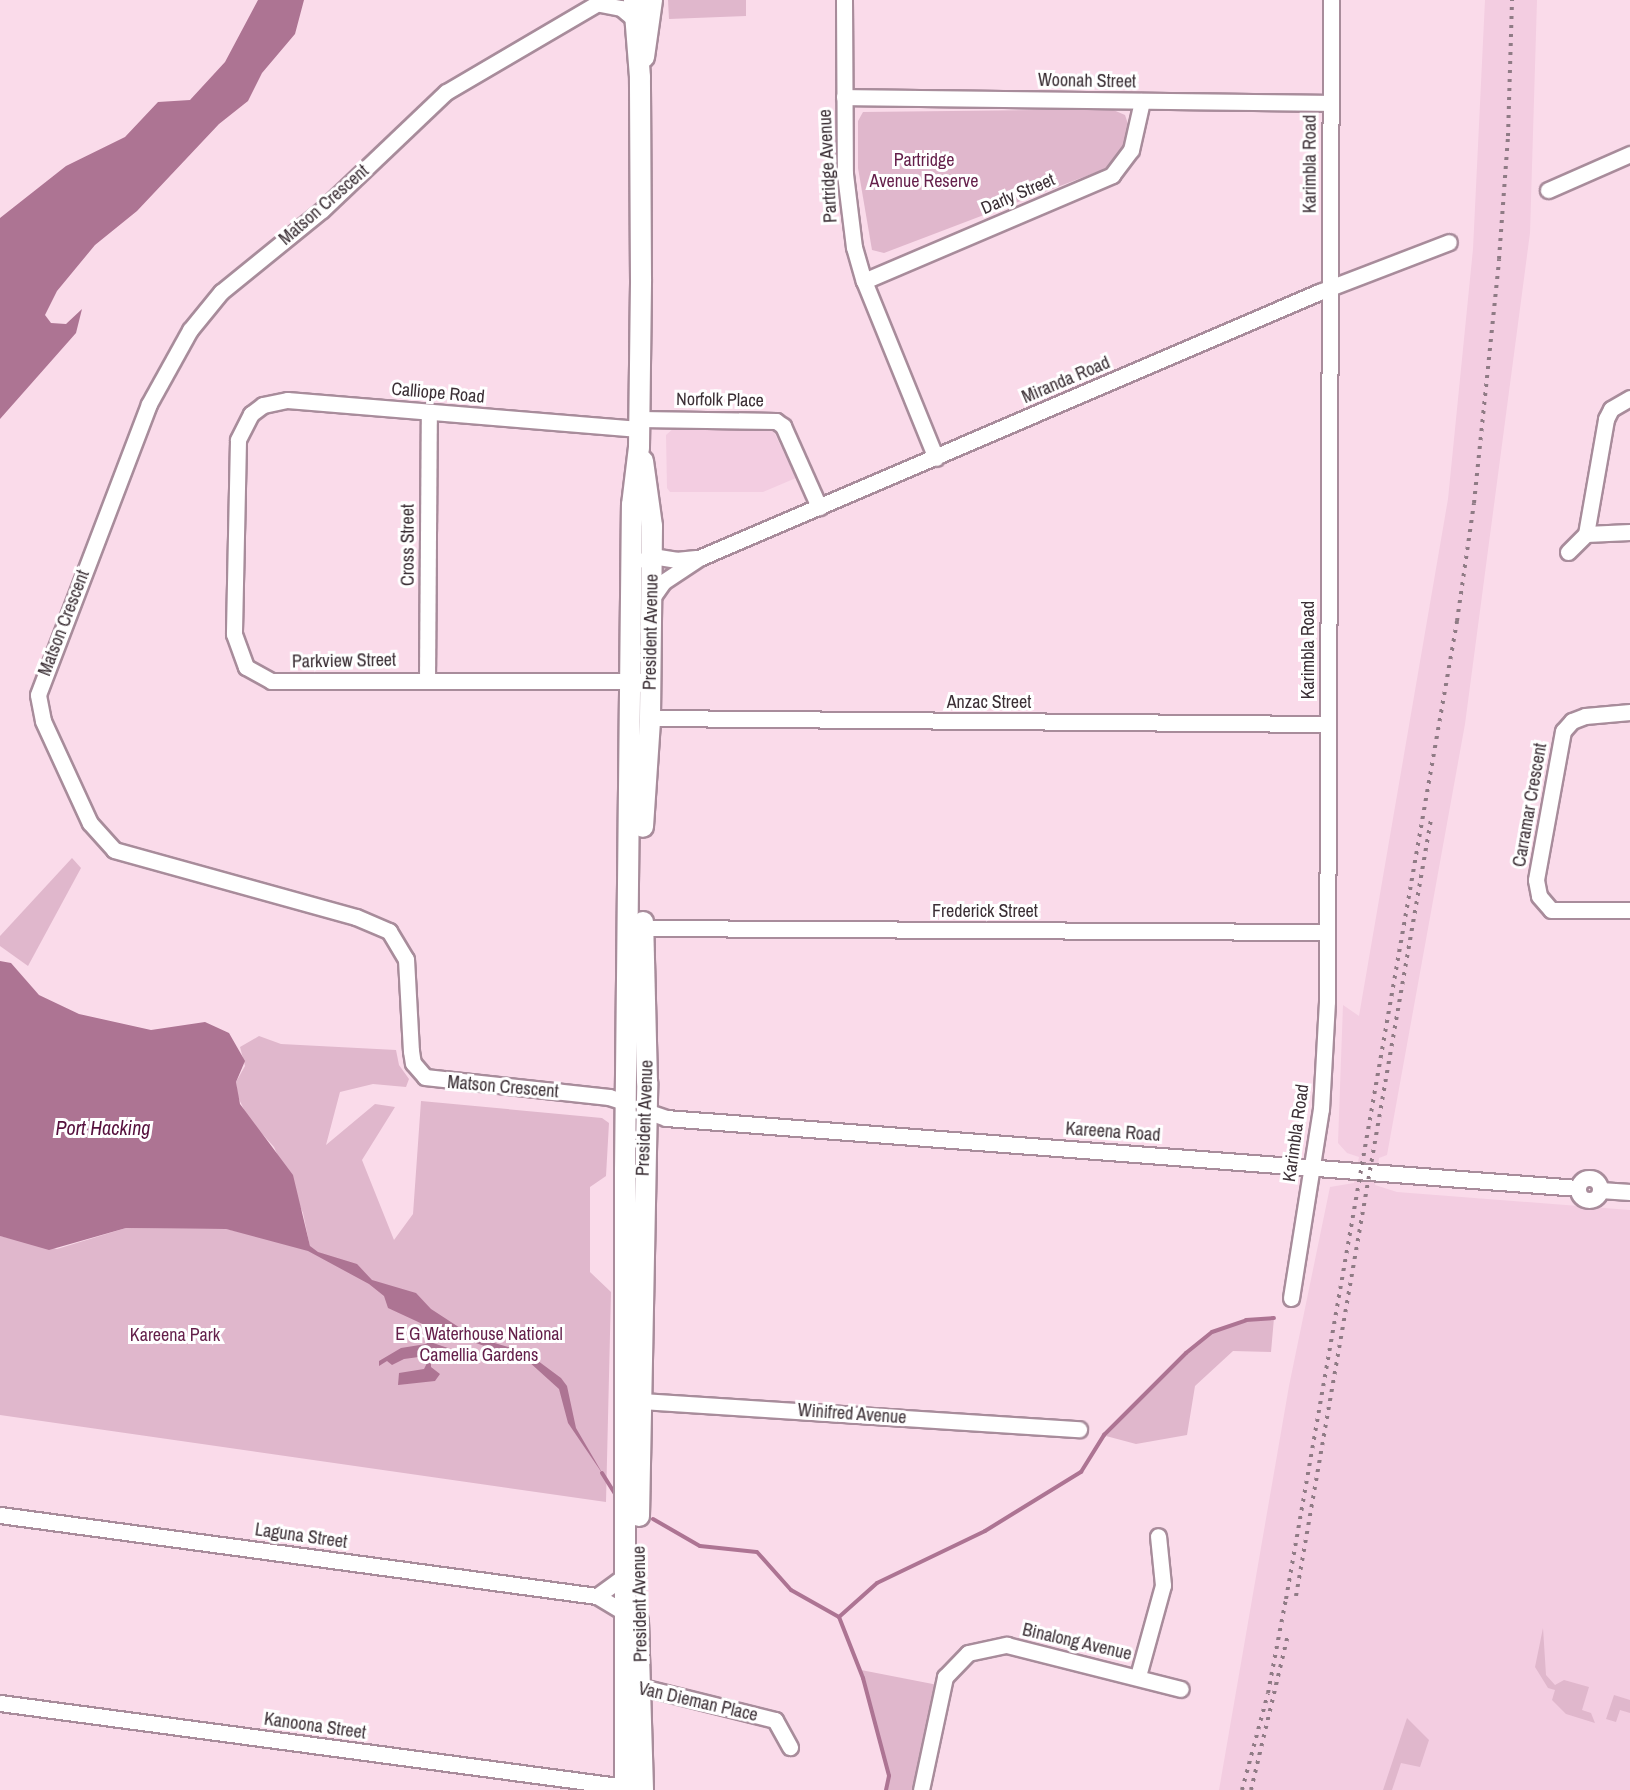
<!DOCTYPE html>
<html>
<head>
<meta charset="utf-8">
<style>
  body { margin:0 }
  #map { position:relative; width:1630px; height:1790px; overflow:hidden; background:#fadbea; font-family:"Archivo Narrow",sans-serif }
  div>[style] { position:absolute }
  .built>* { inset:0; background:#f3cde1 }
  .green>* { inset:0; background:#e0b7cc }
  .water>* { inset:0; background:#ad7493 }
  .stream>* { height:4px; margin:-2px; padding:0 2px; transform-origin:2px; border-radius:2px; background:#ad7493 }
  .roads { filter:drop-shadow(2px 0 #a88c9b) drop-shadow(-2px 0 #a88c9b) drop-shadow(0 2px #a88c9b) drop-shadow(0 -2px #a88c9b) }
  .minor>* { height:15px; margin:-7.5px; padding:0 7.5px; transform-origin:7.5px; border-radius:7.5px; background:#fff }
  .minor>.ring { margin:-7.5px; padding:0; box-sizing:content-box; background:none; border:15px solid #fff; border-radius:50% }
  .major>* { height:20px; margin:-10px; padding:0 10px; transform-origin:10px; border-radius:10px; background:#fff }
  .rail>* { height:4px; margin-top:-2px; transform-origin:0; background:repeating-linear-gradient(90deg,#8f7b85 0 3px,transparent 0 9px) }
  span { translate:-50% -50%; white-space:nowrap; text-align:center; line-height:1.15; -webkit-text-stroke:6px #fff; paint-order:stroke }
  .street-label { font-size:18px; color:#3b2f35 }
  .park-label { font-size:18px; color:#641f4a }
  .water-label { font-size:20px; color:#56103d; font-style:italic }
</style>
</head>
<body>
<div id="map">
  <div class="built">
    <div style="clip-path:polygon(1485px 0,1537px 0,1530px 233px,1465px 724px,1387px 1155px,1379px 1158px,1375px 1185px,1397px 1192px,1630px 1210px,1630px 1790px,1219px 1790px,1289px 1386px,1330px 1187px,1354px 1183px,1359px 1157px,1347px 1153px,1338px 1143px,1343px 1005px,1359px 1016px,1448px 499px,1473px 249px)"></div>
    <div style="clip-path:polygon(675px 427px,772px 428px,796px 478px,763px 492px,670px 492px,667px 488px,666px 435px)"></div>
  </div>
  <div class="green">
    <div style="clip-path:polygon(668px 0,746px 0,746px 16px,669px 19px)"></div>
    <div style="clip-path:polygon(1111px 109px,1125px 115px,1130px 130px,1116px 161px,1102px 170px,884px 253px,872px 250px,858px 168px,858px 121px,863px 112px)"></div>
    <div style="clip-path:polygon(72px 858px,81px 868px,28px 966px,0 946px,0 936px)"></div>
    <div style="clip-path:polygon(259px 1036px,281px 1044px,396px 1050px,399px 1065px,409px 1079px,406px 1087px,373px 1084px,340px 1092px,326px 1145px,375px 1104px,395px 1107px,362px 1160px,394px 1240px,413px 1214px,421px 1101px,602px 1118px,609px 1123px,606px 1176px,590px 1187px,590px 1272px,611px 1292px,606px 1502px,0 1415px,0 1236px,57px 1249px,126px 1228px,226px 1229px,310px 1247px,303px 1213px,274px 1147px,248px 1118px,238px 1097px,236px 1082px,245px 1066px,240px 1047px)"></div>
    <div style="clip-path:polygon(1274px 1318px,1271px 1352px,1233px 1351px,1195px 1386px,1187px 1435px,1136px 1444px,1106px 1436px,1186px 1353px,1212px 1332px,1246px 1320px)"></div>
    <div style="clip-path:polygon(1543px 1628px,1546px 1675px,1555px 1685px,1564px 1680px,1589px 1687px,1582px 1710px,1591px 1713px,1595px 1723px,1566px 1714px,1552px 1700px,1555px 1690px,1548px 1688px,1535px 1667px)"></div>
    <div style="clip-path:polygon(861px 1670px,943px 1686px,921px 1790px,886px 1790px,889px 1775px)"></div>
    <div style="clip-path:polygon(1614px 1695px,1630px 1700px,1630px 1713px,1620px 1710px,1616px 1722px,1606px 1719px)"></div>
    <div style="clip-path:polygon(1407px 1718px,1429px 1740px,1420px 1767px,1401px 1763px,1392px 1790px,1383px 1790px)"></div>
  </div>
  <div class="water">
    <div style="clip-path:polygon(258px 0,304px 0,295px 34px,262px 73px,248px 101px,219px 124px,137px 211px,95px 245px,57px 291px,45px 315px,51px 323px,66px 324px,82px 309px,76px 333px,0 419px,0 218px,66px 166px,125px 137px,158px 102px,190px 100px,225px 62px)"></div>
    <div style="clip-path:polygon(0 961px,11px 963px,39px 995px,79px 1014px,151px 1030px,205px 1022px,229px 1033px,245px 1061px,236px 1082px,240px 1104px,293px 1175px,310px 1246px,318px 1252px,357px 1264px,372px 1280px,416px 1293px,431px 1309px,474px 1337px,526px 1352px,561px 1378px,567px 1386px,576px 1428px,604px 1476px,568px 1423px,559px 1389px,528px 1361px,432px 1328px,433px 1343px,451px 1349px,455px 1356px,431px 1359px,431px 1367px,440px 1374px,435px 1381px,398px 1385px,399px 1373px,424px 1369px,429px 1359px,426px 1356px,404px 1359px,392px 1365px,387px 1361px,379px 1366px,379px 1361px,401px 1348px,426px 1344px,431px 1340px,429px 1327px,388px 1308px,384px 1296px,369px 1284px,308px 1251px,226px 1229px,126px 1228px,49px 1250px,0 1236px)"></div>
  </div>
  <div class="stream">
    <div style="left:602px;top:1473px;width:26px;rotate:58deg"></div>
    <div style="left:653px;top:1519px;width:54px;rotate:29.9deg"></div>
    <div style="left:700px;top:1546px;width:57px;rotate:6deg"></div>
    <div style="left:757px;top:1552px;width:51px;rotate:48.2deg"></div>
    <div style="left:791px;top:1590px;width:55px;rotate:29.4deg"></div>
    <div style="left:839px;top:1617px;width:66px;rotate:68.5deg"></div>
    <div style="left:863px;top:1678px;width:101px;rotate:75.1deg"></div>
    <div style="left:889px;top:1776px;width:14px;rotate:102deg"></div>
    <div style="left:839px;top:1617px;width:51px;rotate:-41.8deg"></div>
    <div style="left:877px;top:1583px;width:120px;rotate:-25.7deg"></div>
    <div style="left:985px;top:1531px;width:113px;rotate:-31.6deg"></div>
    <div style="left:1081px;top:1472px;width:44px;rotate:-58.1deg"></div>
    <div style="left:1104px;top:1435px;width:116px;rotate:-45deg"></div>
    <div style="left:1186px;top:1353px;width:33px;rotate:-39deg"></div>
    <div style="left:1212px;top:1332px;width:36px;rotate:-19deg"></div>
    <div style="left:1246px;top:1320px;width:28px;rotate:-4deg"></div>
  </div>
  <div class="roads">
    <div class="minor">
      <div style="left:603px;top:0;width:182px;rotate:149.6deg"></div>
      <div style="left:446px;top:92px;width:171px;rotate:136.4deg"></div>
      <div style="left:322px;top:210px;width:130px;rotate:140.9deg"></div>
      <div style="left:221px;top:292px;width:49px;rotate:129.2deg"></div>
      <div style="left:190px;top:330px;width:85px;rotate:119deg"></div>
      <div style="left:149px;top:404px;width:311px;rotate:110.9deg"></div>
      <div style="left:38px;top:695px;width:26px;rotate:79deg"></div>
      <div style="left:43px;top:721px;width:112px;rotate:65.3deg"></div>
      <div style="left:90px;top:823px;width:36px;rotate:48deg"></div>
      <div style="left:114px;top:850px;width:251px;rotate:15.5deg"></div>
      <div style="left:356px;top:917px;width:36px;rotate:23deg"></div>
      <div style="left:389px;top:931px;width:33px;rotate:59deg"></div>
      <div style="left:406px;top:959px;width:92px;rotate:86.9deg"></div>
      <div style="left:411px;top:1051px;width:12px;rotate:81deg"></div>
      <div style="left:413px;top:1063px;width:18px;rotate:49deg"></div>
      <div style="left:425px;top:1077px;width:185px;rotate:6.2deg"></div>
      <div style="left:609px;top:1097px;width:19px;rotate:18deg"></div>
      <div style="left:844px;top:0;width:174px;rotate:89.7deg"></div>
      <div style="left:845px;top:174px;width:74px;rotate:83deg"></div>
      <div style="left:854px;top:247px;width:35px;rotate:74deg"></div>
      <div style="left:864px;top:281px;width:191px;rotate:67.9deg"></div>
      <div style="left:600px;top:4px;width:21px;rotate:11deg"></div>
      <div style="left:621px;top:8px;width:17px;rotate:40deg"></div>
      <div style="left:844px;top:97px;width:485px;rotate:0.7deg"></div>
      <div style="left:1548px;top:190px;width:90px;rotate:-23.7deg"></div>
      <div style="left:864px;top:281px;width:270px;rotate:-23.1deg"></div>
      <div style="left:1112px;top:175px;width:31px;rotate:-53deg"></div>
      <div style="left:1131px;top:150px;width:50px;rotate:-77.3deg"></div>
      <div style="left:639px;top:419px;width:137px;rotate:0.8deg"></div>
      <div style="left:776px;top:421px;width:9px;rotate:36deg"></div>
      <div style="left:783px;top:426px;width:89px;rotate:66deg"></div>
      <div style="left:639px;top:429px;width:353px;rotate:-175.3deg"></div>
      <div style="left:287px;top:400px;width:25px;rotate:168deg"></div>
      <div style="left:263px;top:405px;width:15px;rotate:143deg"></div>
      <div style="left:251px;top:414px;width:29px;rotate:117deg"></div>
      <div style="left:238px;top:440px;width:194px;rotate:91.2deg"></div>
      <div style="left:234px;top:634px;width:35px;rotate:70deg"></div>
      <div style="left:246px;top:667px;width:29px;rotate:29deg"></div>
      <div style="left:271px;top:681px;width:370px"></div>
      <div style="left:1586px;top:534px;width:117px;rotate:-80.1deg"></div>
      <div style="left:1606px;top:419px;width:11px;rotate:-63deg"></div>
      <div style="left:1611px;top:409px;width:22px;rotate:-30deg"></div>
      <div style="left:1568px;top:552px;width:25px;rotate:-45deg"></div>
      <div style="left:1586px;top:534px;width:44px;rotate:-2.6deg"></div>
      <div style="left:644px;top:560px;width:9px;rotate:-27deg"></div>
      <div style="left:652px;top:556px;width:24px;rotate:9deg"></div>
      <div style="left:676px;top:560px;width:20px;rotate:-6deg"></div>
      <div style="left:652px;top:598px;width:19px;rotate:-55deg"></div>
      <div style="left:663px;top:582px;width:43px;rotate:-33.7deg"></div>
      <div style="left:699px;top:558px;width:675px;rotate:-23.22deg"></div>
      <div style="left:1319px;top:292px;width:139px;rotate:-21deg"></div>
      <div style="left:427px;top:679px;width:267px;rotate:-89.6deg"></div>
      <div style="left:1630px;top:712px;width:45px;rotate:174.9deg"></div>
      <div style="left:1585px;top:716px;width:14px;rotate:159deg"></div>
      <div style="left:1572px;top:721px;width:13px;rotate:132deg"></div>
      <div style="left:1563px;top:731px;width:151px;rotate:100.3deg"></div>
      <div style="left:1536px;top:880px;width:16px;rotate:79deg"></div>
      <div style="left:1539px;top:896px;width:18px;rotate:49deg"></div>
      <div style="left:1551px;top:910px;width:79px"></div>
      <div style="left:650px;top:718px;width:677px;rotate:0.51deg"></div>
      <div style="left:643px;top:928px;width:684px;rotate:0.34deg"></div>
      <div style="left:646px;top:1111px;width:21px;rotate:19deg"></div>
      <div style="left:666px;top:1118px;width:915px;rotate:4.39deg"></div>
      <div class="ring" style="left:1578px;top:1178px;width:7px;height:7px"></div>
      <div style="left:1600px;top:1190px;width:30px;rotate:4deg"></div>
      <div style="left:1291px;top:1298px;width:191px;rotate:-81deg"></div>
      <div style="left:1321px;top:1109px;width:108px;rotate:-86.8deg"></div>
      <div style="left:1327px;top:1001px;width:1001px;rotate:-89.77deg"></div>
      <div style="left:641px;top:1401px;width:439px;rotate:3.7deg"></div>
      <div style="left:0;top:1515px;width:602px;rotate:7.73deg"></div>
      <div style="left:597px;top:1596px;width:33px;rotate:31deg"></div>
      <div style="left:597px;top:1596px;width:36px;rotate:-36deg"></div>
      <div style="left:1138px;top:1676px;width:94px;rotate:-74.6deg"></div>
      <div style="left:1163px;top:1585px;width:49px;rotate:-95.8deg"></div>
      <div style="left:642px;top:1687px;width:137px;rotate:13.9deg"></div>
      <div style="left:775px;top:1720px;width:31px;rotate:61deg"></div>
      <div style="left:0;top:1703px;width:631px;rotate:7.65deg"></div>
      <div style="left:921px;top:1790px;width:116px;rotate:-78deg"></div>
      <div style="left:945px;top:1677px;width:33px;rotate:-46deg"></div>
      <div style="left:968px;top:1653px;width:40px;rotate:-12deg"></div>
      <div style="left:1007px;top:1645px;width:179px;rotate:14.2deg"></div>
    </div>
    <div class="major">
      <div style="left:644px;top:57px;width:58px;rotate:-82deg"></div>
      <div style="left:643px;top:461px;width:66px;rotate:82.1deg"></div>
      <div style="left:652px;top:526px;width:195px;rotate:90.6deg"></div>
      <div style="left:650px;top:721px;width:106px;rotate:93.8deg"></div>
      <div style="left:639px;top:1516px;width:434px;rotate:-88.9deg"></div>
      <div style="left:647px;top:1082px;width:160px;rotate:-91.4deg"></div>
      <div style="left:638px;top:1621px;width:169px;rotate:88.3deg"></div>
      <div style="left:625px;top:1790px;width:620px;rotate:-90deg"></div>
      <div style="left:625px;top:1170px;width:665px;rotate:-89.4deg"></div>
      <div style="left:632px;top:505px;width:58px;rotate:-83.1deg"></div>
      <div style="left:639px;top:447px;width:168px;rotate:-89.3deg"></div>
      <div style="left:641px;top:279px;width:202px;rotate:-90.3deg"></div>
      <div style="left:640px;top:77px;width:77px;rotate:-94.5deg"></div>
    </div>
  </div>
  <div class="rail">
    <div style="left:1296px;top:1596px;width:789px;rotate:-80.14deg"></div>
    <div style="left:1242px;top:1790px;width:100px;rotate:-75deg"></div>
    <div style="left:1268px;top:1693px;width:96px;rotate:-79.2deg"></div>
    <div style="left:1286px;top:1599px;width:993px;rotate:-80.08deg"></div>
    <div style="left:1457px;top:621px;width:119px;rotate:-81.8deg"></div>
    <div style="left:1474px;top:503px;width:245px;rotate:-84.1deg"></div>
    <div style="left:1499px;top:259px;width:123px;rotate:-85.8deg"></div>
    <div style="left:1508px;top:136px;width:136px;rotate:-88.3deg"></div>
    <div style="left:1251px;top:1790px;width:159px;rotate:-76.6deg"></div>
  </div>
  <div class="street-label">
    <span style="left:1087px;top:81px;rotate:1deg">Woonah Street</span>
    <span style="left:1310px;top:164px;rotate:-90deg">Karimbla Road</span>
    <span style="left:828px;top:166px;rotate:-93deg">Partridge Avenue</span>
    <span style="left:1018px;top:194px;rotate:-23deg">Darly Street</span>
    <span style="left:324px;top:205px;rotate:-41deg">Matson Crescent</span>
    <span style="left:1066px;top:380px;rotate:-23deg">Miranda Road</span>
    <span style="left:438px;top:393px;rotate:5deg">Calliope Road</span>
    <span style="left:720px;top:400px;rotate:1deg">Norfolk Place</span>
    <span style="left:408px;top:545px;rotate:-90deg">Cross Street</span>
    <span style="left:64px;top:623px;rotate:-69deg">Matson Crescent</span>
    <span style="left:651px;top:632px;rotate:-89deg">President Avenue</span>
    <span style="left:1308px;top:650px;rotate:-90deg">Karimbla Road</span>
    <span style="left:344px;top:661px;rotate:-1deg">Parkview Street</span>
    <span style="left:989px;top:702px">Anzac Street</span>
    <span style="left:1530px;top:805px;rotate:-80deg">Carramar Crescent</span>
    <span style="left:985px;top:911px">Frederick Street</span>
    <span style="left:503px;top:1087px;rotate:5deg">Matson Crescent</span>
    <span style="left:645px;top:1118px;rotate:-88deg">President Avenue</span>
    <span style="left:1113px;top:1132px;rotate:4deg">Kareena Road</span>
    <span style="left:1296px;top:1133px;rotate:-82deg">Karimbla Road</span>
    <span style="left:852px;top:1414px;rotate:4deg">Winifred Avenue</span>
    <span style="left:301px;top:1536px;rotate:8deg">Laguna Street</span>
    <span style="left:640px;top:1604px;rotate:-91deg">President Avenue</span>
    <span style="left:1077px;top:1642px;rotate:13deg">Binalong Avenue</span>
    <span style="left:698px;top:1702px;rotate:13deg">Van Dieman Place</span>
    <span style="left:315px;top:1726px;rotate:8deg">Kanoona Street</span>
  </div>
  <div class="park-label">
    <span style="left:924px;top:171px">Partridge<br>Avenue Reserve</span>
    <span style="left:175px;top:1335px">Kareena Park</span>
    <span style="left:479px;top:1345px">E G Waterhouse National<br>Camellia Gardens</span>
  </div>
  <div class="water-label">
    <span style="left:103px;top:1127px">Port Hacking</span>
  </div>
</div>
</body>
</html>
